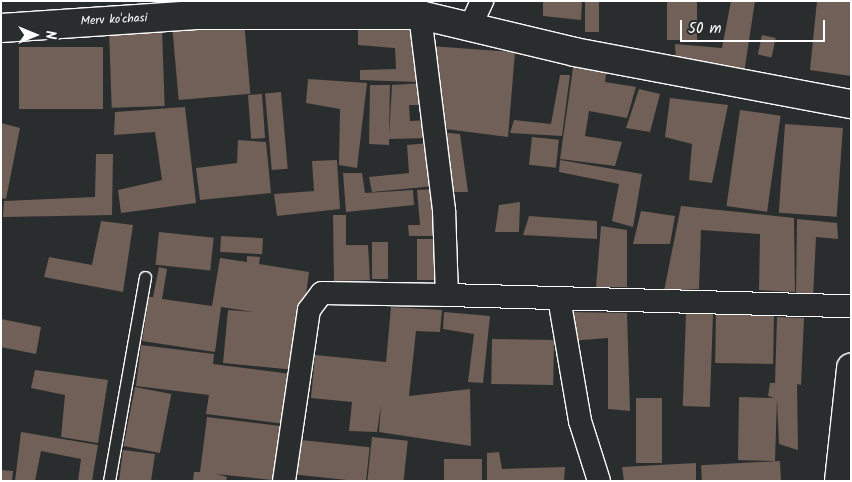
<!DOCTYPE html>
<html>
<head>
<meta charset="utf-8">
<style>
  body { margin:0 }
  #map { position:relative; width:852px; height:482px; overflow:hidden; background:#2a2d2e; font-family:Kalam,sans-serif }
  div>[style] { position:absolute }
  .building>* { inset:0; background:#706057; transform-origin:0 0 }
  .roads { filter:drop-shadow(1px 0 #fff) drop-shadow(-1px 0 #fff) drop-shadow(0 1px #fff) drop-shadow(0 -1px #fff) }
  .lane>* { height:11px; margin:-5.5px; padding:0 5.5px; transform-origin:5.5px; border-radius:5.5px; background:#2a2d2e }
  .street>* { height:22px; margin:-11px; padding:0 11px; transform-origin:11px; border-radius:11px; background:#2a2d2e }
  .secondary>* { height:28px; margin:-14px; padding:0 14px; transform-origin:14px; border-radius:14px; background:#2a2d2e }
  span { translate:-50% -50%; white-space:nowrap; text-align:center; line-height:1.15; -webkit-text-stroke:4.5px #2a2d2e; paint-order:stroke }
  .street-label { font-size:12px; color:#fff }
  .frame { position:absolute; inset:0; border:2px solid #fff; pointer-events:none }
  .north { position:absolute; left:10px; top:10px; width:50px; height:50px; -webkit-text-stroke:4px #2a2d2e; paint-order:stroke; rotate:90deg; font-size:14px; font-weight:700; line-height:20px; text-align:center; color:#fff }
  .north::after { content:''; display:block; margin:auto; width:18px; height:22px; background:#fff; clip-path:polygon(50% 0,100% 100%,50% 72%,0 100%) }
  .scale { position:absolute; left:680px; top:20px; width:145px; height:22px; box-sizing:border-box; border:2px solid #fff; border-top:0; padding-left:6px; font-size:15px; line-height:18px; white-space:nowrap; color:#fff; -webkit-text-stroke:4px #2a2d2e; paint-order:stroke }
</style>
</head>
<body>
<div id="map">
  <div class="building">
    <div style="clip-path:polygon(543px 1px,582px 1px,581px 20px,543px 16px)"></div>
    <div style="left:585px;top:1px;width:14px;height:31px"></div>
    <div style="left:667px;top:1px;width:30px;height:39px"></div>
    <div style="clip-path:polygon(731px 1px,755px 1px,744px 73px,676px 61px,675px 44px,722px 48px)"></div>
    <div style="clip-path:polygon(817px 1px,851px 1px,851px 76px,810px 70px)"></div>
    <div style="left:244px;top:21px;width:73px;height:72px;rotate:85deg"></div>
    <div style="clip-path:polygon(358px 22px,416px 26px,417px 82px,360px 80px,360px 70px,396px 69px,395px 48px,358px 45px)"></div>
    <div style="left:162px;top:29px;width:77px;height:53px;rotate:88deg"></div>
    <div style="left:762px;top:35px;width:14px;height:20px;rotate:12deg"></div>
    <div style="clip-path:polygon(430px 46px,515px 52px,508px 137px,438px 128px)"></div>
    <div style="left:19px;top:47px;width:84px;height:62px"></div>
    <div style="clip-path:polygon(574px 61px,607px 66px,605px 82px,636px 87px,627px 118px,589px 111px,585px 136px,622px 142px,615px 166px,560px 159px)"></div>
    <div style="clip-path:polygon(560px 75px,570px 75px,562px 136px,510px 133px,514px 120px,551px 124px)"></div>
    <div style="clip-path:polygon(308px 79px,367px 83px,357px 168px,339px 165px,340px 109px,306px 103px)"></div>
    <div style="clip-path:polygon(425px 83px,428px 105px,409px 105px,410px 121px,429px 120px,430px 138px,389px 139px,389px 145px,369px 144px,370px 85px,390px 85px,389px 137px,392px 85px)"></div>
    <div style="clip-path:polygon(639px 89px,660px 94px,650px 132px,626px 128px)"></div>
    <div style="left:281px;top:92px;width:77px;height:16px;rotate:85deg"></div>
    <div style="left:262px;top:94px;width:44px;height:14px;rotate:86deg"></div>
    <div style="clip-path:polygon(670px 98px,728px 105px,712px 183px,689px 180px,692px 144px,665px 137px)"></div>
    <div style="clip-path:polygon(185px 107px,196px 203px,121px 213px,118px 190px,162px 180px,155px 132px,114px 135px,115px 112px)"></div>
    <div style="left:740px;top:110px;width:41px;height:97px;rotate:8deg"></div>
    <div style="clip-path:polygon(1px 123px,20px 128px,6px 199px,1px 198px)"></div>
    <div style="left:785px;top:124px;width:58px;height:89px;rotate:4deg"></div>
    <div style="clip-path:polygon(440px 132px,460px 134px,468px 192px,450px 192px)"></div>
    <div style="left:532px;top:137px;width:27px;height:28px;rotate:6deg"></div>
    <div style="clip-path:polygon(238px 140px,266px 142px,271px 193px,200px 200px,196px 168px,237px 163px)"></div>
    <div style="clip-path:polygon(430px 143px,435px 186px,372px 192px,369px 177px,409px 173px,407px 145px)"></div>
    <div style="clip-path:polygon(96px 154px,113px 154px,112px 215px,3px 217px,4px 201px,95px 197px)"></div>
    <div style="clip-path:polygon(337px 160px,340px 209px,277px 216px,274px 194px,314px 191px,312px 161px)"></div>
    <div style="clip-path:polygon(560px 160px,642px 174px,633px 227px,612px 221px,619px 184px,559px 172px)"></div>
    <div style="clip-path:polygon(343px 173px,362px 173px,365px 193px,413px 190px,414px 205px,346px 212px)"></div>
    <div style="clip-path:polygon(436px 189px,440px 236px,409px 236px,408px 225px,420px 225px,417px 190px)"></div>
    <div style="clip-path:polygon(520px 202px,519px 232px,495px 232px,499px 205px)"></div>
    <div style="clip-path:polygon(681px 206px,794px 218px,795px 292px,759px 290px,760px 234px,701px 230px,699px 289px,664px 291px)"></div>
    <div style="clip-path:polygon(641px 211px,675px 216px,670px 244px,633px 244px)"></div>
    <div style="clip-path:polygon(333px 215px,346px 215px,346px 245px,368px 245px,370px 280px,334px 281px)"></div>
    <div style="clip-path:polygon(529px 216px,597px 221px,597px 239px,523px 235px)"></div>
    <div style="clip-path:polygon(797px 219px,837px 223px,838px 239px,816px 237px,813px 297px,796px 298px)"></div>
    <div style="clip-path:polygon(101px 221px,133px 225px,123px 292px,44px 277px,49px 257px,92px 265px)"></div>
    <div style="clip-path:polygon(601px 226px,627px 230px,627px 287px,596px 287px)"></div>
    <div style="left:159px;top:232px;width:55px;height:33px;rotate:6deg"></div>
    <div style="left:221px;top:236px;width:42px;height:16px;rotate:3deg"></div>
    <div style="left:417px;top:239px;width:17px;height:41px"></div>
    <div style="left:372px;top:242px;width:16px;height:37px"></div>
    <div style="clip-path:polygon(247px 256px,260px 257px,259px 264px,309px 272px,296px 370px,223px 363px,228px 310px,254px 312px,221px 307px,215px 352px,142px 341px,149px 297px,153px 297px,159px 267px,167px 269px,162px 299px,212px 306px,220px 258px,247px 262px)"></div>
    <div style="clip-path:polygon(391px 307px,442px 310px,440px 332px,416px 331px,409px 396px,470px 389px,471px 446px,379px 432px,381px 405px,377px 432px,349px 431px,352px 402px,311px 398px,315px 355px,386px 362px)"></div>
    <div style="clip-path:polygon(444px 312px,490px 316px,483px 383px,468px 382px,474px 334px,443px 329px)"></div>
    <div style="clip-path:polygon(567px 312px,627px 313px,630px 411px,608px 409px,608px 338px,570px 341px)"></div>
    <div style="left:716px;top:312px;width:58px;height:51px;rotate:1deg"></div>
    <div style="left:686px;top:313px;width:27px;height:93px;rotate:2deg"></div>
    <div style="clip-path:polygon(777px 317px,804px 318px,801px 385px,797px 384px,798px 450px,779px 444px,777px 399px,775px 461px,738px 460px,739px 397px,774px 398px,768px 396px,770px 383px,775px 383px)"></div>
    <div style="clip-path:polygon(1px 319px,41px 327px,36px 354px,1px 347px)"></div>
    <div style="left:492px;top:339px;width:62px;height:45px;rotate:1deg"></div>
    <div style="clip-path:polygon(141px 345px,214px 354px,213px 364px,291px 374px,285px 424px,206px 414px,209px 395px,136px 386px)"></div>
    <div style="clip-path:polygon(35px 370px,108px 380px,98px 443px,61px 437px,65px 395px,31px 388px)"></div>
    <div style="left:135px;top:387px;width:37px;height:60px;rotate:11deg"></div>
    <div style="left:636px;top:398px;width:26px;height:65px"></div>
    <div style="clip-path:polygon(207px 417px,288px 427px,281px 481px,216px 474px,227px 477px,226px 481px,193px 481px,194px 472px,200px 472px)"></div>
    <div style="clip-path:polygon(21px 432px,98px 445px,92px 481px,78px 481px,81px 459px,41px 451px,35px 481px,15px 481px)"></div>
    <div style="left:372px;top:437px;width:36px;height:44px;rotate:6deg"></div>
    <div style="left:301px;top:440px;width:69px;height:35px;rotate:6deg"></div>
    <div style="clip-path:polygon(123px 450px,155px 454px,151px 481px,119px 481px)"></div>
    <div style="clip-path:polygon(499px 452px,502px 469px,565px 467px,564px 481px,487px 481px,487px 453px)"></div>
    <div style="left:482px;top:459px;width:22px;height:38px;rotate:90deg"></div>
    <div style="left:780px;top:461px;width:20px;height:79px;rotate:87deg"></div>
    <div style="clip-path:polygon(696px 463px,696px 481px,624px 481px,622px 467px)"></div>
    <div style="clip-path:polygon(1px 470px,13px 471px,12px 481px,1px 481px)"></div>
  </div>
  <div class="roads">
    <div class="lane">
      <div style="left:109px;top:481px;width:207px;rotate:-80deg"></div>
    </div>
    <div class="street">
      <div style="left:470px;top:27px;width:29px;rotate:-65deg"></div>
      <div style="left:447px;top:295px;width:404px;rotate:1.6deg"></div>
      <div style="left:559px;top:298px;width:125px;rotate:80.3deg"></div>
      <div style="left:580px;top:421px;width:63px;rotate:72.4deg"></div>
      <div style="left:284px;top:481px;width:173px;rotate:-81.7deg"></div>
      <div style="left:309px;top:310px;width:21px;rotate:-53deg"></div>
      <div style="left:322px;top:293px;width:125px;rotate:0.9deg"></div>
      <div style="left:447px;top:295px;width:85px;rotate:-92deg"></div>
      <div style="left:444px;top:210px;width:196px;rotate:-97deg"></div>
    </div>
    <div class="secondary">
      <div style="left:1px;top:28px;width:196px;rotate:-3.8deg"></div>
      <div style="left:197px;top:15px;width:223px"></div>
      <div style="left:420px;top:15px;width:159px;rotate:13.4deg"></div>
      <div style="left:575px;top:52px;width:281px;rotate:10.7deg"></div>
      <div style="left:839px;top:481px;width:114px;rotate:-83.9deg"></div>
    </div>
  </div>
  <div class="street-label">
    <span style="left:114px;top:20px;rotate:-3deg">Merv ko'chasi</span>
  </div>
  <div class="frame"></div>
  <div class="north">N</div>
  <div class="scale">50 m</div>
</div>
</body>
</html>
